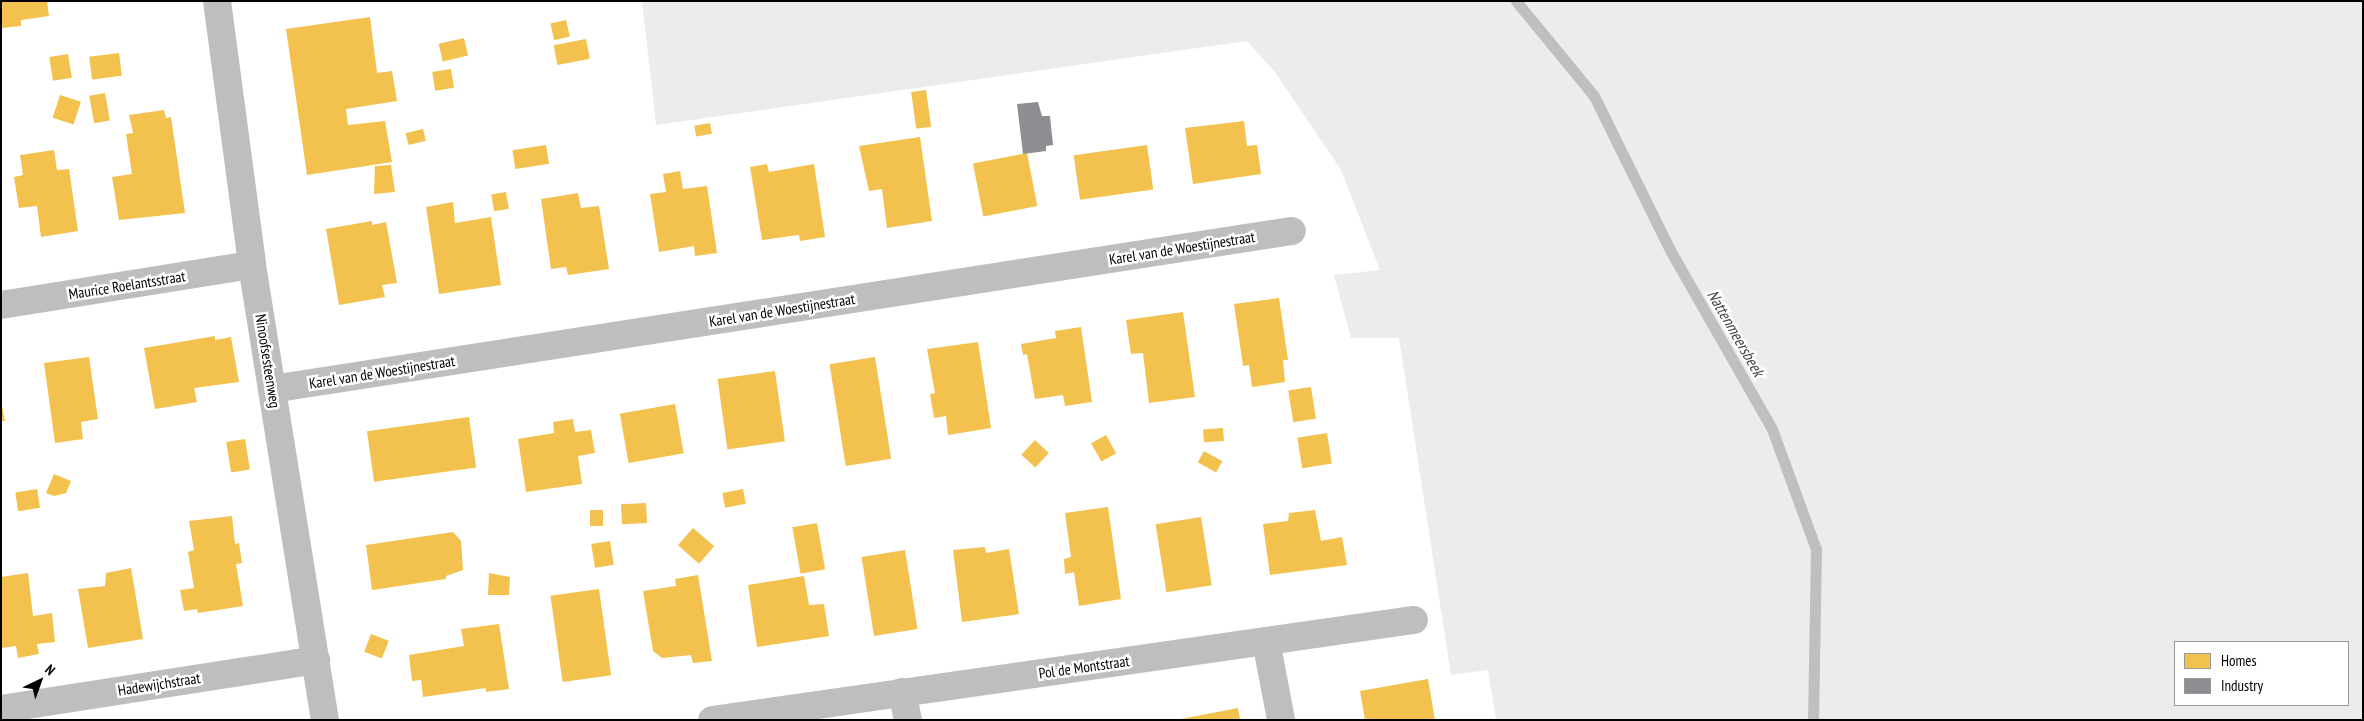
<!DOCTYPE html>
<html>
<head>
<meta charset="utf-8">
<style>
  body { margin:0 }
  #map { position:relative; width:2364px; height:721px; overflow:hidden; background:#fff; font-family:"PT Sans Narrow",sans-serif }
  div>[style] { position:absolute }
  .green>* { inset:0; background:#ececec }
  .homes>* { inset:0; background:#f2c14e; transform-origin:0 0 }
  .industry>* { inset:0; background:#8d8d92 }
  .stream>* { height:11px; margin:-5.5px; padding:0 5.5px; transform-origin:5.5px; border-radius:5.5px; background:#bfbfbf }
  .minor>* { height:28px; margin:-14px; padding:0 14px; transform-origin:14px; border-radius:14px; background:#bebebe }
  span { translate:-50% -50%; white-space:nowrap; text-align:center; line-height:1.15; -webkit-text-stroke:5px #fff; paint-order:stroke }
  .street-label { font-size:15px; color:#000 }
  .water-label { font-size:16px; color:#444; font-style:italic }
  .frame { position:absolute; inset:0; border:2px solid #000; pointer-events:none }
  .legend { position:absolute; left:2174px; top:641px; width:175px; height:65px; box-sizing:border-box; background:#fff; border:1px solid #999; margin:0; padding:6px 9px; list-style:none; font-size:15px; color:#000 }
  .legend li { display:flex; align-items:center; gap:10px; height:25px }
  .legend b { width:25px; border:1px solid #999 }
  .north { position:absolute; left:15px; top:656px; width:50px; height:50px; -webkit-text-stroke:4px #fff; paint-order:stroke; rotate:42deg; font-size:14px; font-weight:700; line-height:20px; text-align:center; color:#000 }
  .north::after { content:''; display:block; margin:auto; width:18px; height:22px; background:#000; clip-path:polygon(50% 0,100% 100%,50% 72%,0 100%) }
</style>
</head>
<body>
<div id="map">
  <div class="green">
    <div style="clip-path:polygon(evenodd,642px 1px,2363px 1px,2363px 720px,1496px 720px,1488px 670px,1451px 675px,1399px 338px,1351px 338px,1334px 275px,1380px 270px,1341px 170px,1275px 72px,1247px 41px,656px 125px,642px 1px,2175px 642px,2348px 642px,2348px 705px,2175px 705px,2175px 642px)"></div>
  </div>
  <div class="homes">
    <div style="clip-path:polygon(1px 1px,47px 1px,49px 16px,21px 20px,21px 26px,1px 28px)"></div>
    <div style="clip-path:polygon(370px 17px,377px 73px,392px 71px,397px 101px,346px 109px,348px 125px,385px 121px,392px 162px,307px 175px,286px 29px)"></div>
    <div style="left:566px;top:20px;width:17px;height:16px;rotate:77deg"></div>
    <div style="left:464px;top:38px;width:18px;height:26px;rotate:77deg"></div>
    <div style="left:586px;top:39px;width:20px;height:33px;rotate:79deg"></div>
    <div style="left:119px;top:53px;width:23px;height:30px;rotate:83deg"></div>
    <div style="left:68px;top:54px;width:24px;height:19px;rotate:81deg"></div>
    <div style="left:451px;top:69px;width:19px;height:19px;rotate:81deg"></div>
    <div style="left:926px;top:90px;width:37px;height:15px;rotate:82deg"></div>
    <div style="left:105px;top:93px;width:28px;height:16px;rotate:80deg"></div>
    <div style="left:60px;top:95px;width:22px;height:24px;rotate:18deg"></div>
    <div style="clip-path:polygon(164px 110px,166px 118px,171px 117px,185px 213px,119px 220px,112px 177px,132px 174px,126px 134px,133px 133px,129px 115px)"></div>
    <div style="clip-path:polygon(1244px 121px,1247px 146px,1257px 145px,1261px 174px,1193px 184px,1185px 128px)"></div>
    <div style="left:710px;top:123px;width:11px;height:16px;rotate:80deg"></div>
    <div style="left:423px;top:129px;width:12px;height:18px;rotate:76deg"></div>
    <div style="clip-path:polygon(920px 137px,932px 221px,887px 228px,882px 189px,869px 191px,859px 146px)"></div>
    <div style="left:546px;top:145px;width:19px;height:34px;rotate:81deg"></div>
    <div style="left:1147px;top:145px;width:45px;height:74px;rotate:82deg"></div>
    <div style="clip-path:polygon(54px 150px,57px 170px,69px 169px,78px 231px,41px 237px,37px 206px,19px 208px,14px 177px,23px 175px,20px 155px)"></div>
    <div style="left:1027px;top:153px;width:54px;height:55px;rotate:79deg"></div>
    <div style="clip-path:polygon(767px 164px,769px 172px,814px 164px,825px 237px,800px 241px,799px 235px,762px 240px,750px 167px)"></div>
    <div style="clip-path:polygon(391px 165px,395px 192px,374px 194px,375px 166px)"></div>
    <div style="clip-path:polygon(680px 171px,683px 189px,707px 186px,717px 253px,695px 256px,694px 246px,659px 252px,650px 194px,666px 192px,663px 174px)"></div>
    <div style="left:506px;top:192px;width:17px;height:15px;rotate:80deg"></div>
    <div style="clip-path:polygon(578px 193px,581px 208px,599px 206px,609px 269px,568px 275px,566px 267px,551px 269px,541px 199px)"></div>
    <div style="clip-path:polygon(453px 202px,455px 223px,491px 217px,501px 285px,439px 294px,426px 207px)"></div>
    <div style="clip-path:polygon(372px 221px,372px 225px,386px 222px,397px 283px,382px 285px,385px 297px,339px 305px,326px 229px)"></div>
    <div style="clip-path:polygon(1279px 298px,1288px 360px,1283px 360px,1285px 382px,1252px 387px,1249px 365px,1243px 366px,1234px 304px)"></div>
    <div style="clip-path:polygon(1183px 312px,1195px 397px,1149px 403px,1143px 353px,1131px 354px,1126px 320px)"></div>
    <div style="clip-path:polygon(1081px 327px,1092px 402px,1065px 406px,1063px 395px,1035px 399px,1027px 354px,1023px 355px,1021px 344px,1056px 338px,1055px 331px)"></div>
    <div style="clip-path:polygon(215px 336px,215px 340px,231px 337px,239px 382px,194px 388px,197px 402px,155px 409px,144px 348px)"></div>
    <div style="clip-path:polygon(978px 342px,991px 428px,948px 435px,946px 416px,934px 418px,930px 394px,935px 393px,927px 349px)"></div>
    <div style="clip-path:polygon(89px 357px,98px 419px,81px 422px,83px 439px,55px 443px,44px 363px)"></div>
    <div style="left:875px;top:357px;width:103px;height:46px;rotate:81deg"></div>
    <div style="left:775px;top:371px;width:71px;height:58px;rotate:82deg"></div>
    <div style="left:1311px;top:387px;width:32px;height:23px;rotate:81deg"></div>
    <div style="clip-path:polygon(1px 401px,5px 421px,1px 421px)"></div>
    <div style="left:675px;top:404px;width:50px;height:56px;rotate:80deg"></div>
    <div style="left:469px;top:417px;width:51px;height:103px;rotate:82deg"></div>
    <div style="clip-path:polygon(573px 419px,575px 432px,591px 430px,595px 453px,578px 456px,582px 484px,526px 492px,518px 439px,554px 433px,553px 422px)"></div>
    <div style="left:1223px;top:428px;width:13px;height:20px;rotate:86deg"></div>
    <div style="left:1327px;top:433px;width:31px;height:30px;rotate:81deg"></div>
    <div style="left:1106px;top:435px;width:21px;height:17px;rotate:61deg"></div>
    <div style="left:245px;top:439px;width:31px;height:19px;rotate:81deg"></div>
    <div style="left:1035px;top:440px;width:19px;height:20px;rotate:43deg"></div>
    <div style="left:1204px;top:451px;width:21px;height:13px;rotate:29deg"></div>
    <div style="clip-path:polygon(54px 474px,71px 481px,66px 493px,54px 496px,46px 493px)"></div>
    <div style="left:37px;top:489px;width:19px;height:22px;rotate:81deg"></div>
    <div style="left:743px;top:489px;width:15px;height:21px;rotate:79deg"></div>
    <div style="left:646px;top:503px;width:20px;height:25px;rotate:87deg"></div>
    <div style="clip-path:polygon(1108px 507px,1121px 599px,1079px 606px,1074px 572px,1065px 574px,1064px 559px,1071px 557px,1065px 513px)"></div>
    <div style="left:590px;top:510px;width:13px;height:16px"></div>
    <div style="clip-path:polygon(1315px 510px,1321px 541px,1342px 537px,1347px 565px,1270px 575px,1263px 524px,1288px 521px,1289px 513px)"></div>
    <div style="clip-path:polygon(232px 516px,235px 544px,239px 543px,242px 563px,236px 564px,243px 606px,198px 613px,197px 609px,184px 611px,180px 590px,194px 588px,188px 552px,194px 550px,189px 521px)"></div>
    <div style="left:1201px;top:517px;width:69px;height:46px;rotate:81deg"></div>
    <div style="left:817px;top:523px;width:47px;height:25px;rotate:80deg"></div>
    <div style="left:693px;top:528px;width:28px;height:23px;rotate:41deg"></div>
    <div style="clip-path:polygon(453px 532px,461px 541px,463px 570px,446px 576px,446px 579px,372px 590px,366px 545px)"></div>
    <div style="left:610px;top:541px;width:24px;height:19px;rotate:81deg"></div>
    <div style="clip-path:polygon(985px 547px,986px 553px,1009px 549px,1019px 614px,962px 622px,953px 550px)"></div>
    <div style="left:905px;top:550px;width:80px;height:44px;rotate:81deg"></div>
    <div style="clip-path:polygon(131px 568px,143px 639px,88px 648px,78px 589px,105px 586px,106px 573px)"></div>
    <div style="clip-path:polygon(28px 573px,33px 616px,52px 613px,55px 642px,37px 644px,39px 654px,18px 658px,16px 646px,1px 648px,1px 577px)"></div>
    <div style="clip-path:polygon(489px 573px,510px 577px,509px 595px,488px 595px)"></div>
    <div style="clip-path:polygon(698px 575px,712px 661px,693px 663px,691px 655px,662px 658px,653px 651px,643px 591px,676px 586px,675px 579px)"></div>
    <div style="clip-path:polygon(804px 576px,809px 605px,824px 604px,829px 636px,757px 647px,748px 585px)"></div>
    <div style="left:599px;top:589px;width:87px;height:49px;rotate:82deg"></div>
    <div style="clip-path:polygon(499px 624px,509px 689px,486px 692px,486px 688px,423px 697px,421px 680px,412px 681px,409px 655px,464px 646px,461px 629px)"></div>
    <div style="left:371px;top:634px;width:19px;height:19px;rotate:21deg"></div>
    <div style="clip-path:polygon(1428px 679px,1435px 720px,1365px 720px,1360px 691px)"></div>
    <div style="clip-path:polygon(1238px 708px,1240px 720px,1181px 720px,1181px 719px)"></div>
  </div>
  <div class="industry">
    <div style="clip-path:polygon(1038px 102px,1042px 116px,1050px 116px,1053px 145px,1046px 146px,1046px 151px,1023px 154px,1017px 104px)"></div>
  </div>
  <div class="stream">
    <div style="left:1516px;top:1px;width:123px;rotate:50.6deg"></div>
    <div style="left:1594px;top:96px;width:172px;rotate:63.7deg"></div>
    <div style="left:1670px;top:250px;width:206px;rotate:60.3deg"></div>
    <div style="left:1772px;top:429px;width:128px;rotate:69.9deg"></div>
    <div style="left:1816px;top:549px;width:171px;rotate:91deg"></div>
  </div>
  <div class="minor">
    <div style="left:217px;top:1px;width:266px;rotate:82.4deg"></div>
    <div style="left:252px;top:265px;width:461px;rotate:80.9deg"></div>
    <div style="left:1px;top:305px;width:254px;rotate:-9.1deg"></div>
    <div style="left:272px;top:389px;width:1032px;rotate:-8.81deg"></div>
    <div style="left:1266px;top:641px;width:80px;rotate:79.2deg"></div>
    <div style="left:902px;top:692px;width:29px;rotate:78deg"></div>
    <div style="left:1px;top:709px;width:319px;rotate:-8.8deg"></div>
    <div style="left:712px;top:720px;width:709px;rotate:-8.11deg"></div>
  </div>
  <div class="street-label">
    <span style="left:1182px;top:248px;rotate:-9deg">Karel van de Woestijnestraat</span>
    <span style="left:127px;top:285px;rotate:-9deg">Maurice Roelantsstraat</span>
    <span style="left:782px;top:310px;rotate:-9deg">Karel van de Woestijnestraat</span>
    <span style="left:268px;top:361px;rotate:81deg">Ninoofsesteenweg</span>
    <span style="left:382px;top:372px;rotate:-9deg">Karel van de Woestijnestraat</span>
    <span style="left:1084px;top:667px;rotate:-8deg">Pol de Montstraat</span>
    <span style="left:159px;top:684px;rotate:-9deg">Hadewijchstraat</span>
  </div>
  <div class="water-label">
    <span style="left:1736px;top:333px;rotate:60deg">Nattenmeersbeek</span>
  </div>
  <div class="frame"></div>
  <ul class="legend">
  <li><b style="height:14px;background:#f2c14e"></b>Homes</li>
  <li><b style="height:14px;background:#8d8d92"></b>Industry</li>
  </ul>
  <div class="north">N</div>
</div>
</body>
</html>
